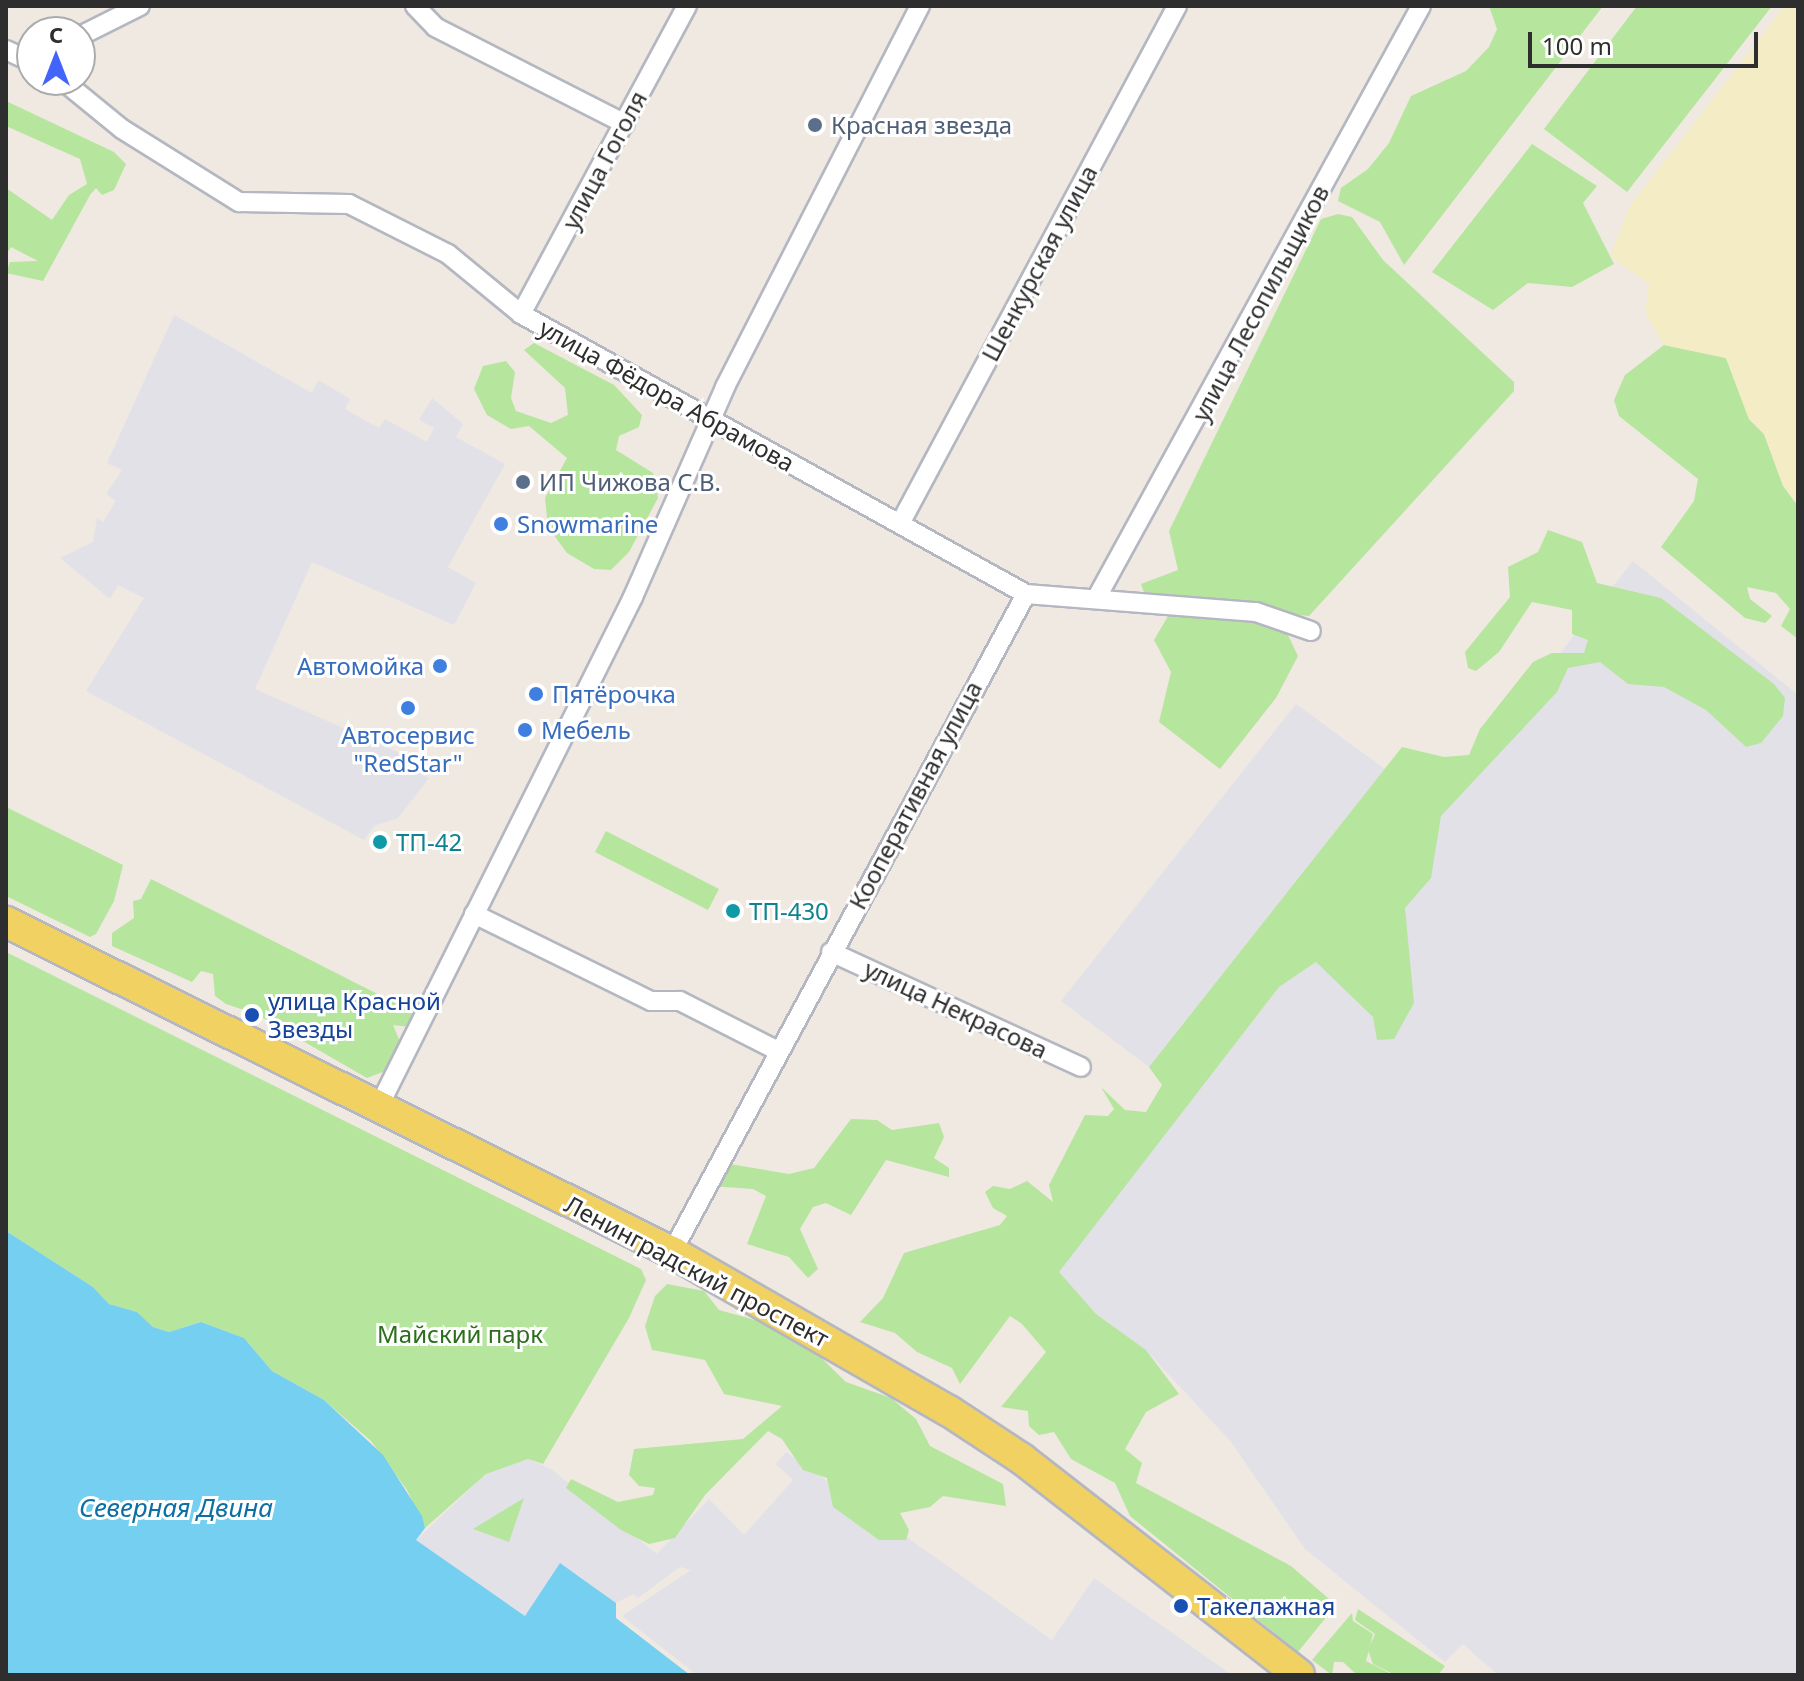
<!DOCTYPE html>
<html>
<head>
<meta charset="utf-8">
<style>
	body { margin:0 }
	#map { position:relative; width:1804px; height:1681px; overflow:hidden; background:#efe9e1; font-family:"Noto Sans",sans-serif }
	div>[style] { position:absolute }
	.industrial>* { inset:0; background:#e3e1e8 }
	.green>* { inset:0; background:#b6e59e }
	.sand>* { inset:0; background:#f3ecc5 }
	.water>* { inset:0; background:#75cff0 }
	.roads { filter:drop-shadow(2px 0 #b4b7c1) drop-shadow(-2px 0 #b4b7c1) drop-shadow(0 2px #b4b7c1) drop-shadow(0 -2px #b4b7c1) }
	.street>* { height:18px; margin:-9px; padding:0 9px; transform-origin:9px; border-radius:9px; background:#fff }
	.primary>* { height:30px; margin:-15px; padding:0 15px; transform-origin:15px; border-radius:15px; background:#f2d163 }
	.dots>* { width:22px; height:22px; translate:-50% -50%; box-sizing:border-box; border:4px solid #fff; border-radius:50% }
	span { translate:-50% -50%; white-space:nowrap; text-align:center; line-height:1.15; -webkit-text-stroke:6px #fff; paint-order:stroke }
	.service-label { font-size:24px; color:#4e5e75 }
	.left { translate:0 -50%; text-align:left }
	.street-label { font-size:24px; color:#2e2e2e }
	.shop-label { font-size:24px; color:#366cbe }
	.right { translate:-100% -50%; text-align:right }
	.culture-label { font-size:24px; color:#0d838f }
	.transit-label { font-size:24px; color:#164399 }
	.park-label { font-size:24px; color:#2c6e1b }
	.water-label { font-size:26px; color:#0d6fa3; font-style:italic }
	.frame { position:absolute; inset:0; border:8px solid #2e2e2e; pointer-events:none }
	.north { position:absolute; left:16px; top:16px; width:80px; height:80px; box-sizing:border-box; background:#fff; border:2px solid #ababab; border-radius:50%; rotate:0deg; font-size:22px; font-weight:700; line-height:32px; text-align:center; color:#2e2e2e }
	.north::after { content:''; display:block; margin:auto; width:28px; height:36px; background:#4264fb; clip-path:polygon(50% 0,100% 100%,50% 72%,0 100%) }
	.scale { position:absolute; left:1528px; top:32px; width:230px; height:36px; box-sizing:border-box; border:4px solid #2e2e2e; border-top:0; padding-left:10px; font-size:24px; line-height:28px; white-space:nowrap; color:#2e2e2e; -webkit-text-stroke:6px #fff; paint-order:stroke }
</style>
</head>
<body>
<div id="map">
	<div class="industrial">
		<i style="clip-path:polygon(174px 315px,312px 393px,318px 380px,350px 399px,345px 409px,379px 428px,385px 419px,427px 442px,434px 428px,419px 420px,432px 398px,463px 424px,456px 437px,505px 464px,448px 567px,476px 583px,454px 625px,312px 562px,255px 689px,402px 754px,403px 765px,429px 778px,398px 818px,374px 826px,364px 840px,86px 691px,144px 598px,118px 585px,110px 599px,60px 558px,93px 542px,97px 518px,103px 522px,116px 501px,106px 494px,122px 470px,107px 463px)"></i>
		<i style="clip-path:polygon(1633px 561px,1798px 695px,1798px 1675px,1498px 1675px,1463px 1644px,1445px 1662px,1305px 1549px,1231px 1442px,1146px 1350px,1096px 1314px,1058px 1272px,1279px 987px,1316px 962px)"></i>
		<i style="clip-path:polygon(1296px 704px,1385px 769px,1149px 1067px,1061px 1001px)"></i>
		<i style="clip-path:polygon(786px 1452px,1052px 1640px,1094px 1578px,1232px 1675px,697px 1675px,622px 1616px,691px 1570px,680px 1567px,638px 1598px,633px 1594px,616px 1603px,575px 1573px,526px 1616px,416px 1540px,486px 1474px,528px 1459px,551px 1469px,657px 1554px,709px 1499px,744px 1535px,793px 1480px,776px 1464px)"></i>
	</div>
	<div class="green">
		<i style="clip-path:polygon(1489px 6px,1603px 6px,1404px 265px,1380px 222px,1338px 201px,1341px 188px,1368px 169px,1389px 143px,1411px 96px,1466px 71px,1489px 47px,1497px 29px)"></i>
		<i style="clip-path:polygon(1637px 6px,1772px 6px,1627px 192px,1544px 129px)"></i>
		<i style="clip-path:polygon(6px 101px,114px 152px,126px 164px,114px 190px,102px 195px,96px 188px,90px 195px,43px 281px,6px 273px,10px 262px,38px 261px,11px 247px,6px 255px,6px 188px,52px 220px,69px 195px,87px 184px,80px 159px,6px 126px)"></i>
		<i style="clip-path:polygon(1532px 144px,1597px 186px,1583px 203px,1614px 264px,1572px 287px,1528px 283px,1493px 310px,1432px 272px)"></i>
		<i style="clip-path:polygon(1338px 214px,1352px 217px,1383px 260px,1514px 382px,1514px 391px,1309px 616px,1146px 598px,1141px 584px,1178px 570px,1169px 531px,1321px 219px)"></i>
		<i style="clip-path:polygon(534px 343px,614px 385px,642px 415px,639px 427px,619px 436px,616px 450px,653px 473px,658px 498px,629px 552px,611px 570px,594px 569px,567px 553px,548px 527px,545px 498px,567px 458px,529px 426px,511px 429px,487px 415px,474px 389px,483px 366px,506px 361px,515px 372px,511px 398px,516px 411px,551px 423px,568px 415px,565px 388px,524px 350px)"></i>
		<i style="clip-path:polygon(1664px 345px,1726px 358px,1749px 419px,1764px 434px,1783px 486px,1798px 506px,1798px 639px,1781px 626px,1790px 609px,1776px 593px,1747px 587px,1750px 599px,1772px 616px,1765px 623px,1745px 618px,1661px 547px,1694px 501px,1698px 479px,1619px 416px,1614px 400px,1625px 375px)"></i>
		<i style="clip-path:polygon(1548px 530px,1582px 542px,1597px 583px,1661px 598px,1774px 684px,1785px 698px,1783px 716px,1761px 743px,1746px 747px,1706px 710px,1664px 687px,1628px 684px,1600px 662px,1568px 668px,1557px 692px,1441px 816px,1431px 878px,1405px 908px,1414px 1003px,1394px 1039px,1377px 1040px,1373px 1017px,1316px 962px,1279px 987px,1059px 1272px,1096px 1314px,1146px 1350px,1179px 1394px,1146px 1412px,1125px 1449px,1142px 1463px,1136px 1483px,1291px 1566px,1336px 1605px,1298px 1652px,1130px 1516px,1115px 1483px,1071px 1459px,1054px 1432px,1039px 1435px,1029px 1426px,1028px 1411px,1001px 1407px,1046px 1352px,1022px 1324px,1010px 1316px,960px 1384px,952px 1368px,917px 1352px,895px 1333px,860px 1322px,883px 1298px,904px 1253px,1000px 1225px,1007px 1216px,993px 1208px,985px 1192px,993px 1186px,1010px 1189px,1027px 1181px,1053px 1202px,1049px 1185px,1085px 1115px,1108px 1116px,1114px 1109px,1101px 1087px,1125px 1110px,1146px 1112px,1162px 1085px,1149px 1067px,1402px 747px,1444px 757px,1469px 755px,1480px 729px,1533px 662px,1552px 653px,1584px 653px,1588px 640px,1572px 634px,1572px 610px,1532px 602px,1499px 652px,1476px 671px,1468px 668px,1465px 652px,1510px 597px,1508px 567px,1538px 552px)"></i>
		<i style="clip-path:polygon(1168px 616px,1263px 619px,1287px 633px,1298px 656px,1276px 698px,1220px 769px,1159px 722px,1171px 672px,1154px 640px)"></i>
		<i style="clip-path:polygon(6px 807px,123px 865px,114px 901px,96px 934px,90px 937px,6px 896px)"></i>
		<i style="clip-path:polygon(606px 831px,719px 889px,708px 910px,595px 852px)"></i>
		<i style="clip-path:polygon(151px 879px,405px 1008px,416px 1005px,410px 1027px,393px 1025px,401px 1044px,388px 1070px,367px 1078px,256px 1014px,226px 1004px,215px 996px,213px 974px,201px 971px,192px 982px,112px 946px,112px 933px,134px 918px,133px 901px,141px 899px)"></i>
		<i style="clip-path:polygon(6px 952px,641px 1269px,646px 1280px,629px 1318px,543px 1464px,528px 1459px,486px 1474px,425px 1528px,407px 1490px,371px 1441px,324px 1400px,272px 1371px,244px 1338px,201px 1322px,169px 1332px,153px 1327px,137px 1312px,109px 1304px,93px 1287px,6px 1231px)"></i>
		<i style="clip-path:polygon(851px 1119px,877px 1120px,892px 1130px,939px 1123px,944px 1137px,934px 1158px,949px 1168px,949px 1177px,886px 1160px,851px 1215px,826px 1203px,813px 1207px,800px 1229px,818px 1269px,808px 1278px,789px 1257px,747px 1244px,766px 1196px,753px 1189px,711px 1186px,730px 1164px,789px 1174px,814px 1168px)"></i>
		<i style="clip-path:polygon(667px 1284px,704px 1291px,719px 1310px,766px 1323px,811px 1348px,846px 1382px,891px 1398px,916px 1419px,930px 1446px,1003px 1484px,1006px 1506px,943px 1496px,930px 1507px,900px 1513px,909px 1530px,906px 1540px,879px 1540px,833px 1507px,827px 1478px,803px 1470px,782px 1439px,768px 1431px,705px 1495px,675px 1538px,649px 1544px,621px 1530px,566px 1488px,571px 1479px,618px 1502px,653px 1495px,655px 1488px,639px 1486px,629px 1475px,634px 1449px,743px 1439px,782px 1406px,724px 1394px,705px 1360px,652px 1350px,645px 1326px,655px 1296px)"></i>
		<i style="clip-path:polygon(524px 1498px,509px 1542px,473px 1529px)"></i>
		<i style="clip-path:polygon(1358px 1609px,1445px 1666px,1438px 1675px,1395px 1675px,1373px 1664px,1368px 1650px,1375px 1634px,1355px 1620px)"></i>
		<i style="clip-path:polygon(1352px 1613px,1353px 1621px,1373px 1634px,1366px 1661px,1393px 1675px,1357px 1675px,1343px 1662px,1334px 1662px,1332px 1675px,1312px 1660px)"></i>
	</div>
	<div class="sand">
		<i style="clip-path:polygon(1785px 6px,1798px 6px,1798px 506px,1783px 485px,1764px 434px,1749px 419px,1726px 358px,1664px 345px,1645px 312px,1649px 284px,1610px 256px,1630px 206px)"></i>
	</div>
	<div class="water">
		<i style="clip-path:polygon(6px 1231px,93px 1287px,109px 1304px,137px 1312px,153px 1327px,169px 1332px,201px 1322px,244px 1338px,272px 1371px,324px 1400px,383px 1455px,422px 1516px,425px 1528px,416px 1540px,525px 1616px,560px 1563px,616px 1603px,616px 1618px,690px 1675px,6px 1675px)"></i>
	</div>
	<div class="roads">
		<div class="street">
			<i style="left:415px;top:6px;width:29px;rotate:46deg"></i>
			<i style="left:435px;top:27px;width:213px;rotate:27deg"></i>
			<i style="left:80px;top:36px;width:67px;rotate:-26.6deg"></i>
			<i style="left:6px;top:50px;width:29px;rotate:25deg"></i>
			<i style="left:62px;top:80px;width:77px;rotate:39.2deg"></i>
			<i style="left:122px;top:129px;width:138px;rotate:32deg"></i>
			<i style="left:239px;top:202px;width:110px;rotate:1deg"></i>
			<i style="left:349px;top:204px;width:111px;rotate:26.8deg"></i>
			<i style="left:448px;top:254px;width:94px;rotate:39.4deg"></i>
			<i style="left:521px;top:314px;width:577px;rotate:29.01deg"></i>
			<i style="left:1026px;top:594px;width:231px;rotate:4.5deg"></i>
			<i style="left:1256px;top:612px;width:58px;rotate:19.1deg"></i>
			<i style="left:521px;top:314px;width:350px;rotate:-61.7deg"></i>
			<i style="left:902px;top:520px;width:583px;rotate:-61.85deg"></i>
			<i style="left:1096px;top:599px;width:676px;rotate:-61.27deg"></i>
			<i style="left:474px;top:914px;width:197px;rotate:26.2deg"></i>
			<i style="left:651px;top:1001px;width:29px"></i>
			<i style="left:680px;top:1001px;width:110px;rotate:27deg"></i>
			<i style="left:831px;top:952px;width:275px;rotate:24.7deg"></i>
			<i style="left:379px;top:1106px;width:569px;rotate:-63.48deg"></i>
			<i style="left:633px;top:597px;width:229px;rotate:-66.3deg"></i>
			<i style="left:725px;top:387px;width:428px;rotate:-62.9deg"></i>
			<i style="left:672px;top:1252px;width:747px;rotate:-61.72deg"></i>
		</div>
		<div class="primary">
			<i style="left:6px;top:922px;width:743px;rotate:26.36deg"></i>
			<i style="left:672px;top:1252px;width:319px;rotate:29.9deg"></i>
			<i style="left:949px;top:1411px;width:87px;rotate:33.3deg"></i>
			<i style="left:1022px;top:1459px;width:351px;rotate:37.9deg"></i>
		</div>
	</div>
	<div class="dots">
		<i style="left:815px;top:125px;background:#5c6f8a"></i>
		<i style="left:523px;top:482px;background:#5c6f8a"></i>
		<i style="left:501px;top:524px;background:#3f7fe0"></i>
		<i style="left:440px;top:666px;background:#3f7fe0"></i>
		<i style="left:536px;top:694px;background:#3f7fe0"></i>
		<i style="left:408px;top:708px;background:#3f7fe0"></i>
		<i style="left:525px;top:730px;background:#3f7fe0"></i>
		<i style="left:380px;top:842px;background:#0f9aa8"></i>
		<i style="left:733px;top:911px;background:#0f9aa8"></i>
		<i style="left:252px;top:1015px;background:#1a4fb4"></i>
		<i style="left:1181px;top:1606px;background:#1a4fb4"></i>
	</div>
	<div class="service-label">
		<span class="left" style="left:831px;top:125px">Красная звезда</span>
		<span class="left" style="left:539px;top:482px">ИП Чижова С.В.</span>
	</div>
	<div class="street-label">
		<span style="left:604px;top:160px;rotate:-62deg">улица Гоголя</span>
		<span style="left:1039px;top:263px;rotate:-62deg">Шенкурская улица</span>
		<span style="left:1260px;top:303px;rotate:-62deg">улица Лесопильщиков</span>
		<span style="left:667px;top:395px;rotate:29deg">улица Фёдора Абрамова</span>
		<span style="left:915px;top:795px;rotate:-62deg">Кооперативная улица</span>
		<span style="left:956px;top:1009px;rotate:25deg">улица Некрасова</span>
		<span style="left:697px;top:1271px;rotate:28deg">Ленинградский проспект</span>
	</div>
	<div class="shop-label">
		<span class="left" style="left:517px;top:524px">Snowmarine</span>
		<span class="right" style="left:424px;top:666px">Автомойка</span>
		<span class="left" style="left:552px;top:694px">Пятёрочка</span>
		<span class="left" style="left:541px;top:730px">Мебель</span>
		<span style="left:408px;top:749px">Автосервис<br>"RedStar"</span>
	</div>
	<div class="culture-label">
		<span class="left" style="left:396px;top:842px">ТП-42</span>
		<span class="left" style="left:749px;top:911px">ТП-430</span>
	</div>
	<div class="transit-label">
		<span class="left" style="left:268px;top:1015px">улица Красной<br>Звезды</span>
		<span class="left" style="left:1197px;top:1606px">Такелажная</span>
	</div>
	<div class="park-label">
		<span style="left:460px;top:1334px">Майский парк</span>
	</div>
	<div class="water-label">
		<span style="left:176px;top:1508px">Северная Двина</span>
	</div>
	<div class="frame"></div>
	<div class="north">С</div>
	<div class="scale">100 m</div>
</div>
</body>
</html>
